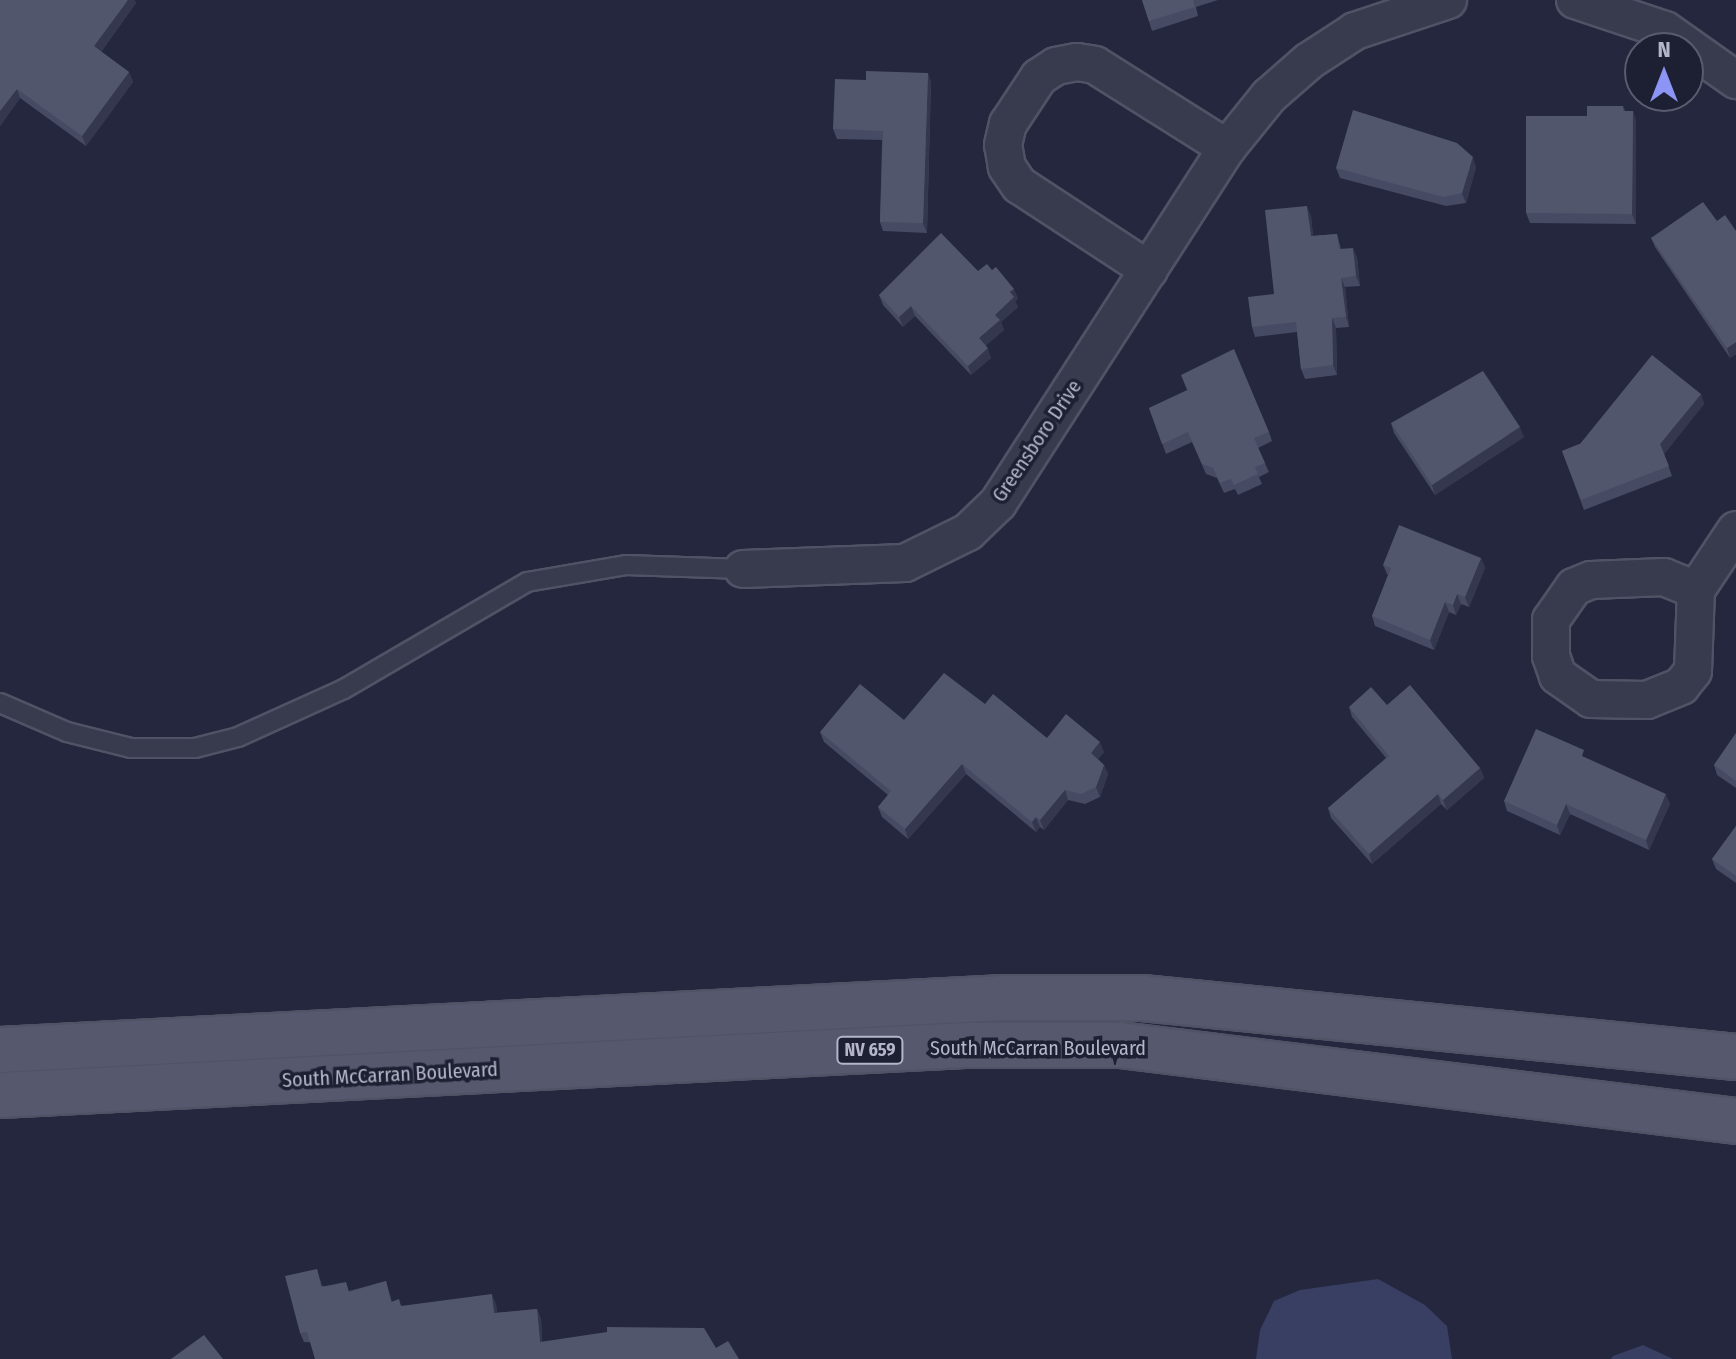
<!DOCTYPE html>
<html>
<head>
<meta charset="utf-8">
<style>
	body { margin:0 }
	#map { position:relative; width:1736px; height:1359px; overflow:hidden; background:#24273d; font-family:"Fira Sans Condensed",sans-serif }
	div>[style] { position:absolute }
	.water>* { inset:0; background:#393e63 }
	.roads { filter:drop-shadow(2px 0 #505365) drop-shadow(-2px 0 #505365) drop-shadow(0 2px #505365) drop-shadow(0 -2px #505365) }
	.service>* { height:18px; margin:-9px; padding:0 9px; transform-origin:9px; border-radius:9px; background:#383b4d }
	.minor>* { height:36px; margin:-18px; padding:0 18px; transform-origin:18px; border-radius:18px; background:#383b4d }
	.primary>* { height:44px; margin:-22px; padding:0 22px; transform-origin:22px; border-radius:22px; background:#56596d }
	.wall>* { inset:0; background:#464a62 }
	.shaded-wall>* { inset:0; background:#34374e }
	.building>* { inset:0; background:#52566d }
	span { translate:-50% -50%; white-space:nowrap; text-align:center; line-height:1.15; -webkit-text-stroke:7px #1d2032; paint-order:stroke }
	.shield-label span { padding:2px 6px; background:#1d2032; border:2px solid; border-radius:6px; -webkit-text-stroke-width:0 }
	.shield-label { font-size:18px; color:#b4b6c8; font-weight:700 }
	.street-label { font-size:20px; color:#b4b6c8 }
	.north { position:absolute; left:1624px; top:32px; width:80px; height:80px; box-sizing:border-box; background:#1d2032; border:2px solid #595c6e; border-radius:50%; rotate:0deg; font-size:22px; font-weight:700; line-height:32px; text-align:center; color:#b4b6c8 }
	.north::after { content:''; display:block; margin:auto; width:28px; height:36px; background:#8c95f5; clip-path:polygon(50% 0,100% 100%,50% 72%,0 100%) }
</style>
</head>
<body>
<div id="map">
	<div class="water">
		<i style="clip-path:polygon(1378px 1279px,1425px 1305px,1447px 1326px,1452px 1359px,1256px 1359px,1260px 1330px,1274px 1301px,1300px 1290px)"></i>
		<i style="clip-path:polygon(1643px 1345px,1673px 1359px,1611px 1359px,1613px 1356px)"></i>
	</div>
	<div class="roads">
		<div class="service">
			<i style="left:0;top:703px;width:73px;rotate:23.4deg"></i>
			<i style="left:67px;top:732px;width:66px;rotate:14deg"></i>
			<i style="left:131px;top:748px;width:64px"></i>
			<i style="left:195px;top:748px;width:44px;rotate:-14.3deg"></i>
			<i style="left:238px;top:737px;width:116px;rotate:-24.4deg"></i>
			<i style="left:344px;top:689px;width:212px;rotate:-30.3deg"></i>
			<i style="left:527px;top:582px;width:100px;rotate:-9.7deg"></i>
			<i style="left:626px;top:565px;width:117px;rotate:2deg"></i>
		</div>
		<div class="minor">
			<i style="left:1575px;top:0;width:95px;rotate:18.4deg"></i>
			<i style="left:1665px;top:30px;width:87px;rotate:35.2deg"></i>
			<i style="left:1149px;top:270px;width:155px;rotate:-146.8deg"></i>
			<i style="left:1019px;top:185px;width:22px;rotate:-124deg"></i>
			<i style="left:1007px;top:167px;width:22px;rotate:-100deg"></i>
			<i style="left:1003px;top:145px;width:22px;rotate:-77deg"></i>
			<i style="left:1008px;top:124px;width:56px;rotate:-56.6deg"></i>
			<i style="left:1039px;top:77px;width:20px;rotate:-33deg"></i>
			<i style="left:1056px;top:66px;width:21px;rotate:-11deg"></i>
			<i style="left:1077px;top:62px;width:18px;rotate:9deg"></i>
			<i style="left:1095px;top:65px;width:156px;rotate:32.2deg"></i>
			<i style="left:743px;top:569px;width:162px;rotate:-2.1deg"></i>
			<i style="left:905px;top:563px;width:70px;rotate:-26.2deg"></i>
			<i style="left:968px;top:532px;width:42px;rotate:-44deg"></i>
			<i style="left:998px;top:503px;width:422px;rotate:-57.2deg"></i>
			<i style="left:1227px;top:148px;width:67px;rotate:-51.1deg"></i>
			<i style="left:1269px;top:96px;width:53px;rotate:-41.2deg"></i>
			<i style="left:1309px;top:61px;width:55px;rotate:-33.1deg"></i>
			<i style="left:1355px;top:31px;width:98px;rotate:-18.4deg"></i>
			<i style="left:1696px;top:590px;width:35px;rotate:-158deg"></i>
			<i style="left:1664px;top:577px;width:73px;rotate:177.6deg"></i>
			<i style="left:1591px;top:580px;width:18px;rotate:158deg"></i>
			<i style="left:1574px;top:587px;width:40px;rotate:124.9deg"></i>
			<i style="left:1551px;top:620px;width:36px;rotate:90deg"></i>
			<i style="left:1551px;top:656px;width:21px;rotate:71deg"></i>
			<i style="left:1558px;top:676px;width:40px;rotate:34.9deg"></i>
			<i style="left:1591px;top:699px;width:56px;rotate:1deg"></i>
			<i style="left:1647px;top:700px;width:37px;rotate:-22deg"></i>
			<i style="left:1681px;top:686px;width:19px;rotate:-51deg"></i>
			<i style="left:1693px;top:671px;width:81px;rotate:-87.9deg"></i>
			<i style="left:1696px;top:590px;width:72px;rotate:-56.3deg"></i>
		</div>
		<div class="primary">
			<i style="left:0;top:1050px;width:1003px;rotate:-2.97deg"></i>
			<i style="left:1002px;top:998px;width:140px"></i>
			<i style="left:1142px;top:998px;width:597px;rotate:5.67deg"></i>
			<i style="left:0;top:1095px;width:966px;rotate:-2.97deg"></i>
			<i style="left:965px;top:1045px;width:155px"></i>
			<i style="left:1120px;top:1045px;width:621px;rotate:7.03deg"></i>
		</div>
	</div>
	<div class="wall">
		<i style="clip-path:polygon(0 0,136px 3px,101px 52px,129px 72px,133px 82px,86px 146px,20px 98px,0 126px)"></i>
		<i style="clip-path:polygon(1142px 0,1218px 0,1196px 7px,1198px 16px,1152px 31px)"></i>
		<i style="clip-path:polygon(928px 73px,931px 83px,927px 233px,883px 231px,880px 222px,882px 140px,837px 139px,833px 129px,866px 80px)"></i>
		<i style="clip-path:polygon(1623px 106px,1625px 111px,1633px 111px,1636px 121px,1636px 224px,1530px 223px,1526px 213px,1587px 116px)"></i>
		<i style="clip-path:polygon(1476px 167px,1466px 203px,1446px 206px,1340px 178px,1336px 168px)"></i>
		<i style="clip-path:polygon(1311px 216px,1313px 236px,1337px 234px,1341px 249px,1357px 257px,1360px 286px,1345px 287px,1349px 327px,1336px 328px,1337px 375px,1305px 379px,1301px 369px,1297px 332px,1255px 337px,1252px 327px,1274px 294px)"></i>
		<i style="clip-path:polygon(1717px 221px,1736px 231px,1736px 354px,1730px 358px,1655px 247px,1651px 238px)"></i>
		<i style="clip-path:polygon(978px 271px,1018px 298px,1015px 301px,1018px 307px,1001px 322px,1004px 330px,985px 346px,991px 358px,971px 375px,915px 316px,903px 327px,883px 305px,879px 295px)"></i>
		<i style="clip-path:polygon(1181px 375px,1269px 432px,1272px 441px,1258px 448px,1269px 472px,1259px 477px,1262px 484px,1238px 495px,1235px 489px,1224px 493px,1217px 478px,1206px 474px,1192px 442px,1166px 454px,1149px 408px,1187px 390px)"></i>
		<i style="clip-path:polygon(1701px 394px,1704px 404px,1664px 454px,1672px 476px,1584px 510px,1562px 451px)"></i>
		<i style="clip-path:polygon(1391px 423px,1524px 437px,1435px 495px,1394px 433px)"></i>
		<i style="clip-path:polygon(1481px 558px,1485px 568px,1469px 607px,1461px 604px,1456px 615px,1449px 612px,1434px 650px,1375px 626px,1372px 616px,1388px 575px,1387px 574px,1383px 565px)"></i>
		<i style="clip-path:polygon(985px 704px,1047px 738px,1104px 752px,1098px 759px,1104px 765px,1108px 774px,1100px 797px,1085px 804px,1068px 800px,1044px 830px,1040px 827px,1036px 832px,966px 774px,908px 839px,882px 817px,878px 807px,888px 795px,824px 742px,820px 732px,904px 720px)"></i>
		<i style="clip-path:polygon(1387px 705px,1480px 768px,1484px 778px,1447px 810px,1441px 804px,1372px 864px,1331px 818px,1328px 808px,1386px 758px,1352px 717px,1349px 707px)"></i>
		<i style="clip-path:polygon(1736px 733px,1736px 788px,1717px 775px,1714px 765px)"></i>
		<i style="clip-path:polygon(1588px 759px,1670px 804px,1649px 850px,1570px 814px,1560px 835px,1507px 811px,1504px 801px)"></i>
		<i style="clip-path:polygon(1736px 826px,1736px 883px,1716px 869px,1712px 859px)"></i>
		<i style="clip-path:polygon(317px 1269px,322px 1286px,349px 1291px,386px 1281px,392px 1302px,402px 1306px,496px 1304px,497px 1313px,537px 1309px,541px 1319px,542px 1342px,716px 1348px,739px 1359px,304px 1342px,300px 1333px)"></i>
	</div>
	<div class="shaded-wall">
		<i style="clip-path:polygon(128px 0,135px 0,136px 3px,98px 56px,94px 46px)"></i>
		<i style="clip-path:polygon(129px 72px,133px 82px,86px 146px,82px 136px)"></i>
		<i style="clip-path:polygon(928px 73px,931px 83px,927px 233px,923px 223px)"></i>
		<i style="clip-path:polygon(17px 89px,20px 98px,0 126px,0 111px)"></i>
		<i style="clip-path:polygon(1633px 111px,1636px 121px,1636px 224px,1632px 214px)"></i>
		<i style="clip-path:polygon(1473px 157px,1476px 167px,1466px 203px,1462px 193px)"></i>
		<i style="clip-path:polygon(1307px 206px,1311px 216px,1314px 246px,1311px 236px)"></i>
		<i style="clip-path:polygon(1353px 248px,1357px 257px,1360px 286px,1356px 276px)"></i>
		<i style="clip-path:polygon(1341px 278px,1345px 287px,1349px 327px,1346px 317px)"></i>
		<i style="clip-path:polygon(1014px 289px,1018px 298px,1015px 301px,1018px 307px,1001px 322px,1004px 330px,983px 348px,979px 338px,1010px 292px)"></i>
		<i style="clip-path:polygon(911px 306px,915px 316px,903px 327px,899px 317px)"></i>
		<i style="clip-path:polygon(1332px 318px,1336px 328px,1337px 375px,1333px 365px)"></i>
		<i style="clip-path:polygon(1736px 342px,1736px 354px,1730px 358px,1727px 348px)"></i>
		<i style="clip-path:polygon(988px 348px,991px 358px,971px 375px,968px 366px)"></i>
		<i style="clip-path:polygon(1701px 394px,1704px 404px,1664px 454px,1660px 444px)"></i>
		<i style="clip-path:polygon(1520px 427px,1524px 437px,1435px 495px,1432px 485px)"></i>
		<i style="clip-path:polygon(1481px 558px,1485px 568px,1469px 607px,1465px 597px)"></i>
		<i style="clip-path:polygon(1457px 594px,1461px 604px,1456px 615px,1453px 605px)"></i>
		<i style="clip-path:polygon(1445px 602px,1449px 612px,1434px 650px,1430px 640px)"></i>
		<i style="clip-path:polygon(1100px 742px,1104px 752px,1094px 763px,1091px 753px)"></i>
		<i style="clip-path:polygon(962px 764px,966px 774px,908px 839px,905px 829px)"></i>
		<i style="clip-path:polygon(1104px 765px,1108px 774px,1100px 797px,1096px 787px)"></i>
		<i style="clip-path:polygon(1480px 768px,1484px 778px,1447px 810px,1443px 800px)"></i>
		<i style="clip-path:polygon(1065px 790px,1068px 800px,1044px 830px,1040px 820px)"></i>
		<i style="clip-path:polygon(1438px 794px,1441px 804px,1372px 864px,1369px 854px)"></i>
		<i style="clip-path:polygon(1666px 794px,1670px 804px,1649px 850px,1646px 840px)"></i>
		<i style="clip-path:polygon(1566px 804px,1570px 814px,1560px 835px,1557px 825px)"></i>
		<i style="clip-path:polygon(1036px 817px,1040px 827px,1036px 832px,1032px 822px)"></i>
		<i style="clip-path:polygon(492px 1294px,496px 1304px,498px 1323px,494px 1313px)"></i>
		<i style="clip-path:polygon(537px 1309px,541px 1319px,543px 1352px,540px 1342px)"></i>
	</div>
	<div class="building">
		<i style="clip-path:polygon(0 0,128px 0,94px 46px,129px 72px,82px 136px,17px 89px,0 111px)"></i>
		<i style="clip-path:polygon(1142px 0,1193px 0,1195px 7px,1149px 21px)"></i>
		<i style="clip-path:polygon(866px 71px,928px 73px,923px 223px,880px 222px,883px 131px,833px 129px,835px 79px,866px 80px)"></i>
		<i style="clip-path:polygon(1587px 106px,1623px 106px,1623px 111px,1633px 111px,1632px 214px,1526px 213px,1526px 116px,1587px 116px)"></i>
		<i style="clip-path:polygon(1353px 110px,1457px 143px,1473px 157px,1462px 193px,1443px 197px,1336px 168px)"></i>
		<i style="clip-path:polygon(1703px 202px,1717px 221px,1725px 215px,1736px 231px,1736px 342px,1727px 348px,1651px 238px)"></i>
		<i style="clip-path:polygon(1307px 206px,1311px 236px,1337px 234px,1339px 249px,1353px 248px,1356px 276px,1341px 278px,1346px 317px,1332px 318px,1333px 365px,1301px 369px,1296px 322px,1252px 327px,1248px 297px,1274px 294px,1265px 210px)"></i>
		<i style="clip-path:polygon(941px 233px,978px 271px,987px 264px,992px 270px,996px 267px,1014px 289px,1010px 292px,1014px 297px,995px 315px,1000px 320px,979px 338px,988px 348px,968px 366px,911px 306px,899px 317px,879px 295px)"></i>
		<i style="clip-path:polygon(1234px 349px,1269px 432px,1254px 438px,1265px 463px,1255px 467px,1258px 474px,1234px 485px,1231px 479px,1220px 483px,1213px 468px,1202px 464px,1188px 432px,1162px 444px,1149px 408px,1188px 390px,1181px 375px)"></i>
		<i style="clip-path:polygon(1652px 355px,1701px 394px,1660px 444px,1669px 466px,1581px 500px,1562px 451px,1580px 444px)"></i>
		<i style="clip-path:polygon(1483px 371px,1520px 427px,1432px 485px,1391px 423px)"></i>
		<i style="clip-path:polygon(1399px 525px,1481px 558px,1465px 597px,1457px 594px,1453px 605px,1445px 602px,1430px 640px,1372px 616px,1391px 568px,1383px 565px)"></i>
		<i style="clip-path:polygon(944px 673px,985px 704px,993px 694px,1047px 738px,1066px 714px,1100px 742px,1091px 753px,1104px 765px,1096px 787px,1081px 794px,1065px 790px,1040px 820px,1036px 817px,1032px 822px,962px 764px,905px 829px,878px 807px,891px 791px,820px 732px,860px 684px,904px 720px)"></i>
		<i style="clip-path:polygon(1410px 685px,1480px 768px,1443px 800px,1438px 794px,1369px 854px,1328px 808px,1389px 756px,1349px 707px,1371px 687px,1387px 705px)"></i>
		<i style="clip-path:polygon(1536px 729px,1584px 750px,1582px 756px,1666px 794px,1646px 840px,1566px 804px,1557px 825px,1504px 801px)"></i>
		<i style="clip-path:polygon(1736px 733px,1736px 781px,1714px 765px)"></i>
		<i style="clip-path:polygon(1736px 826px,1736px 876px,1712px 859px)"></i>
		<i style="clip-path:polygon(317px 1269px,321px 1287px,346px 1282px,349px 1292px,386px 1281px,391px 1302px,399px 1299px,401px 1306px,492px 1294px,494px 1313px,537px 1309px,540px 1342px,607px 1332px,607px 1327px,704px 1328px,716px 1348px,728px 1341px,739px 1359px,315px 1359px,307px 1332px,300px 1333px,285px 1276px)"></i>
		<i style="clip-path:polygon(204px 1335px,223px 1359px,171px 1359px)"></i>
	</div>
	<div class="shield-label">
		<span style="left:870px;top:1050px">NV 659</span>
	</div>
	<div class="street-label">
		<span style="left:1037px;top:441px;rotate:-56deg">Greensboro Drive</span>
		<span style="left:1038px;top:1048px">South McCarran Boulevard</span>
		<span style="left:390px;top:1075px;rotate:-3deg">South McCarran Boulevard</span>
	</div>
	<div class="north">N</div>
</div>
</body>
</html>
